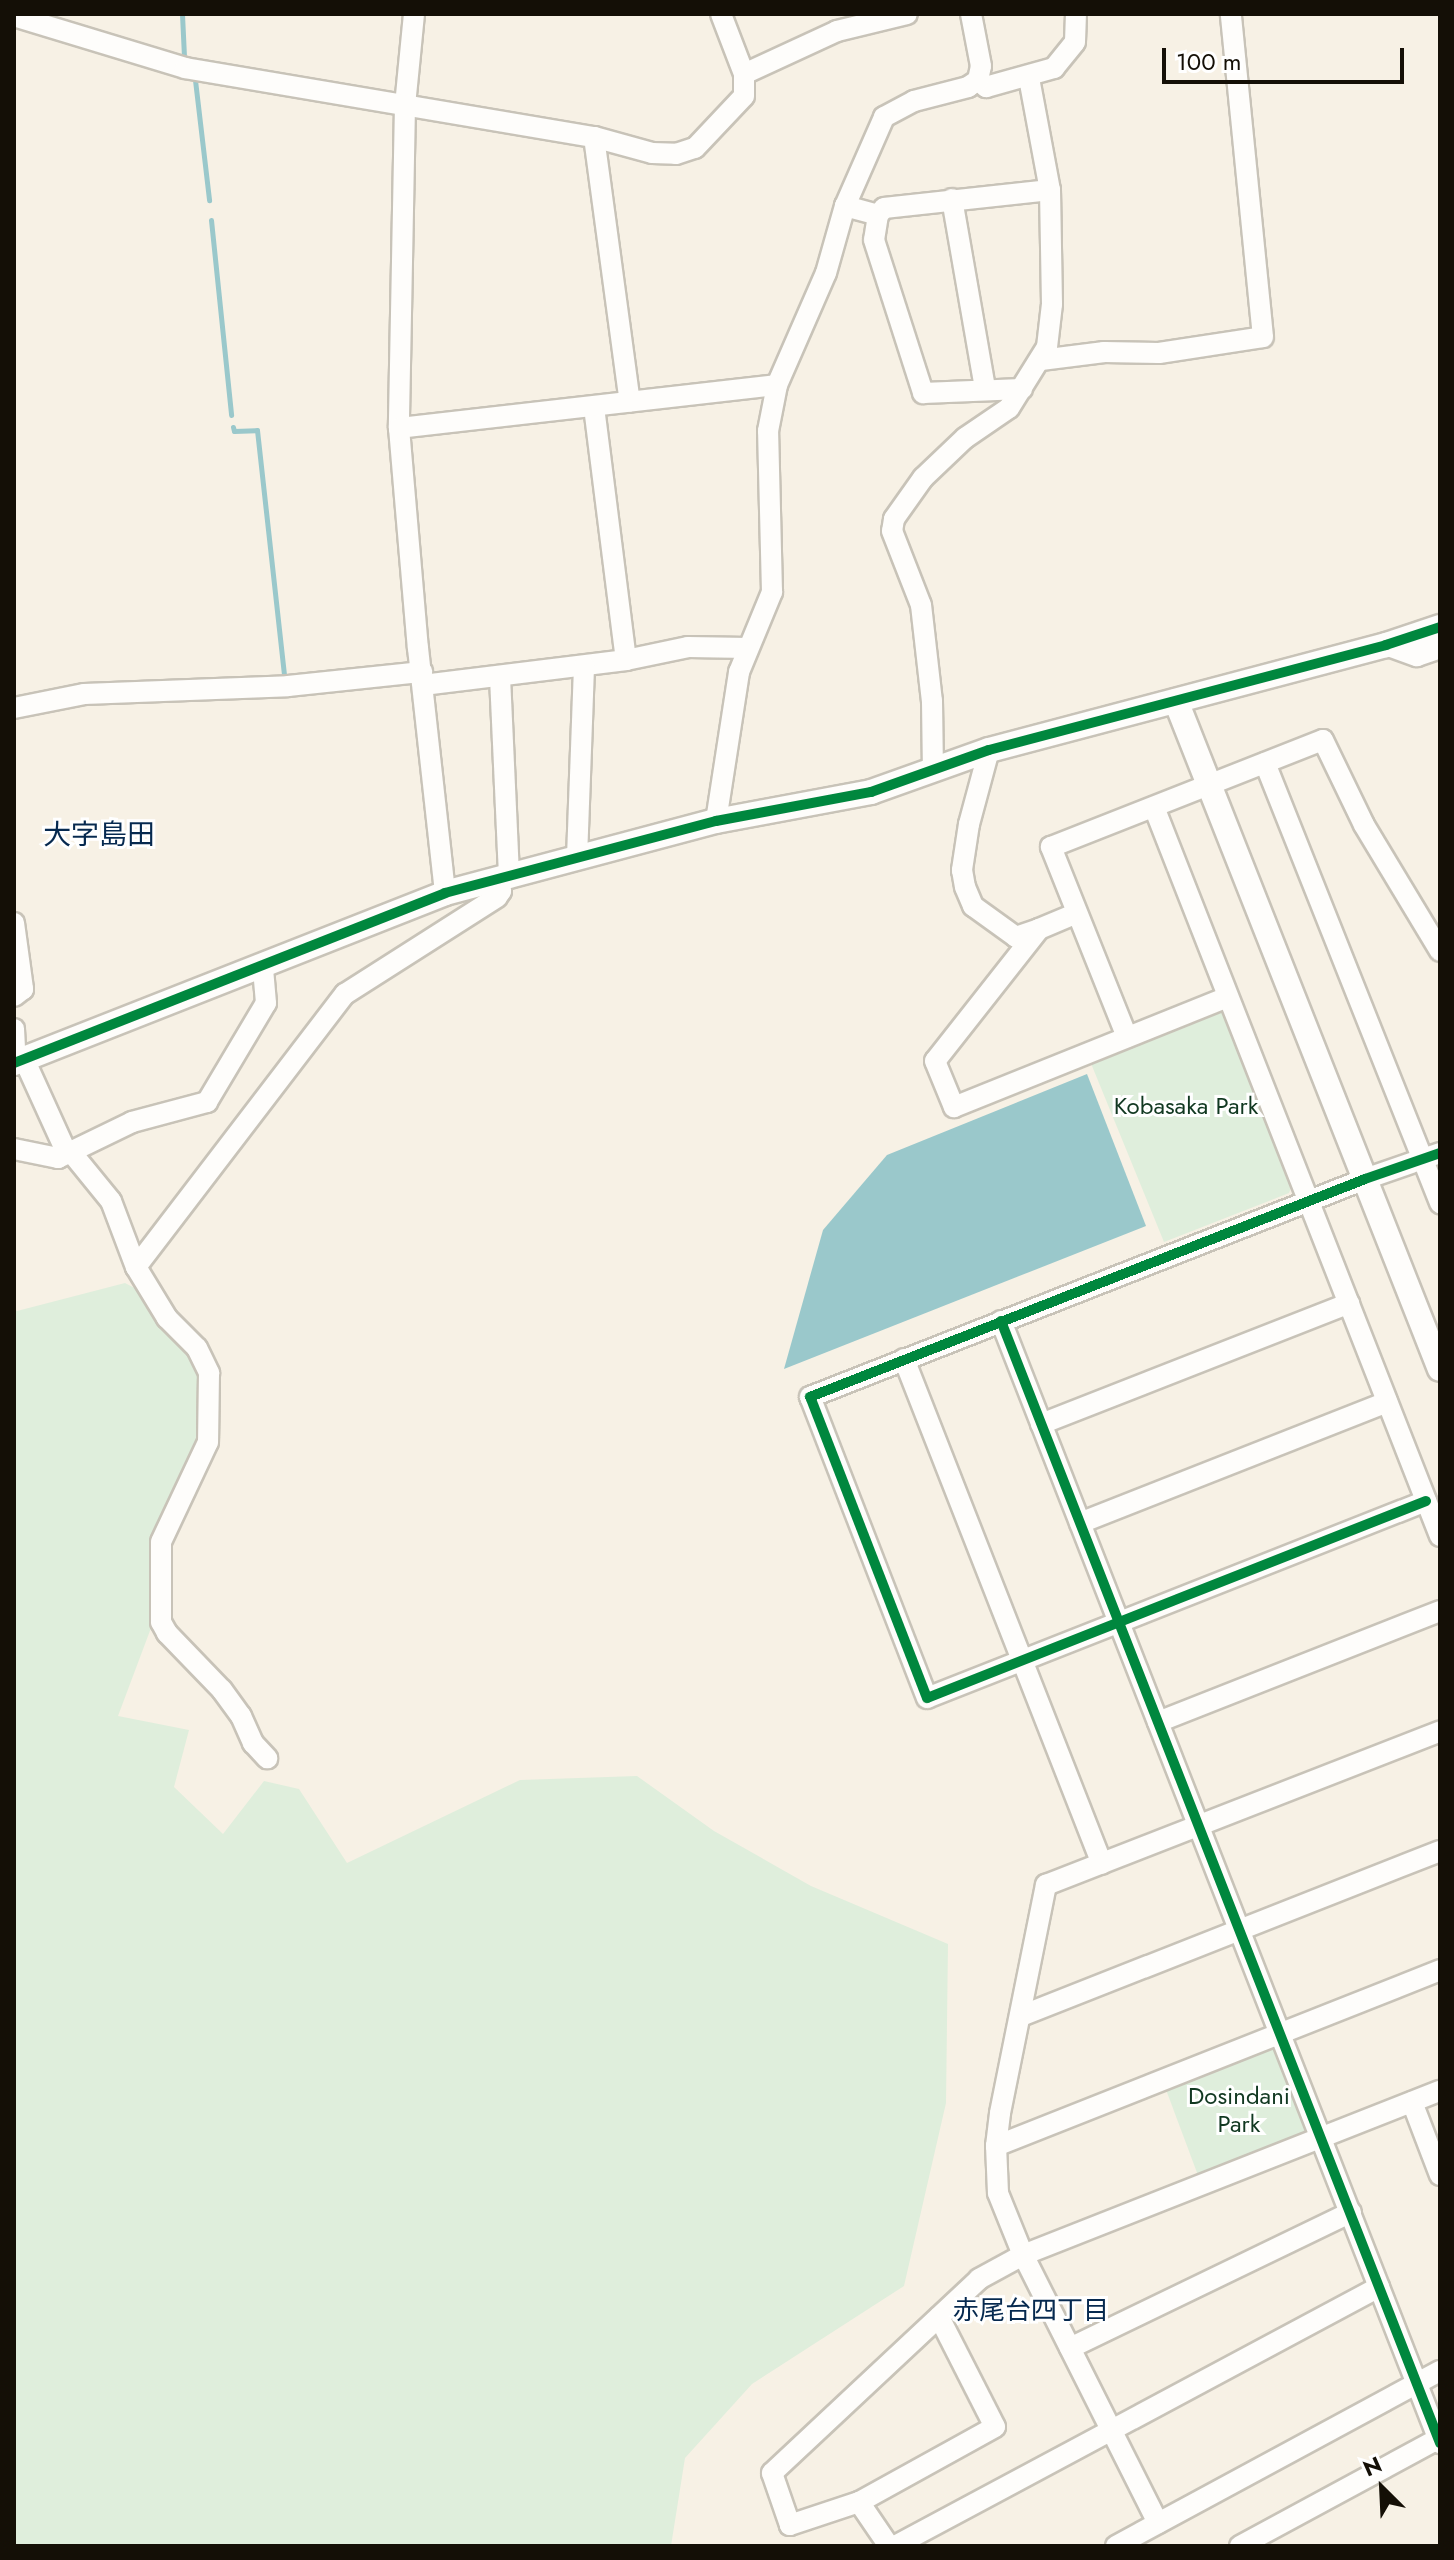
<!DOCTYPE html>
<html>
<head>
<meta charset="utf-8">
<style>
	body { margin:0 }
	#map { position:relative; width:1454px; height:2560px; overflow:hidden; background:#f7f1e5; font-family:Jost,"Noto Sans JP",sans-serif }
	div>[style] { position:absolute }
	.green>* { inset:0; background:#dfeedc }
	.water>* { inset:0; background:#9ac8cb }
	.stream>* { height:5px; margin:-2.5px; padding:0 2.5px; transform-origin:2.5px; border-radius:2.5px; background:#9ac8cb }
	.roads { filter:drop-shadow(2px 0 #c8c3b8) drop-shadow(-2px 0 #c8c3b8) drop-shadow(0 2px #c8c3b8) drop-shadow(0 -2px #c8c3b8) }
	.minor>* { height:20px; margin:-10px; padding:0 10px; transform-origin:10px; border-radius:10px; background:#fefdfb }
	.tertiary>* { height:24px; margin:-12px; padding:0 12px; transform-origin:12px; border-radius:12px; background:#fefdfb }
	.cycleway>* { height:10px; margin:-5px; padding:0 5px; transform-origin:5px; border-radius:5px; background:#00873e }
	span { translate:-50% -50%; white-space:nowrap; text-align:center; line-height:1.15; -webkit-text-stroke:6px #fff; paint-order:stroke }
	.park-label { font-size:24px; color:#113821 }
	.neighbourhood-label { font-size:26px; color:#06294f }
	.quarter-label { font-size:28px; color:#06294f }
	.frame { position:absolute; inset:0; border:16px solid #140f06; pointer-events:none }
	.north { position:absolute; left:1342px; top:2448px; width:80px; height:80px; -webkit-text-stroke:6px #fff; paint-order:stroke; rotate:336deg; font-size:22px; font-weight:700; line-height:32px; text-align:center; color:#140f06 }
	.north::after { content:''; display:block; margin:auto; width:28px; height:36px; background:#140f06; clip-path:polygon(50% 0,100% 100%,50% 72%,0 100%) }
	.scale { position:absolute; left:1162px; top:48px; width:242px; height:36px; box-sizing:border-box; border:4px solid #140f06; border-top:0; padding-left:10px; font-size:24px; line-height:28px; white-space:nowrap; color:#140f06; -webkit-text-stroke:6px #fff; paint-order:stroke }
</style>
</head>
<body>
<div id="map">
	<div class="green">
		<i style="clip-path:polygon(1218px 1010px,1226px 1012px,1293px 1182px,1289px 1193px,1164px 1242px,1090px 1061px)"></i>
		<i style="clip-path:polygon(125px 1283px,150px 1296px,189px 1344px,203px 1377px,204px 1438px,180px 1482px,154px 1620px,118px 1716px,189px 1730px,174px 1787px,223px 1834px,264px 1781px,299px 1789px,347px 1863px,520px 1780px,637px 1776px,714px 1831px,811px 1886px,948px 1944px,946px 2103px,904px 2286px,752px 2384px,685px 2458px,671px 2546px,14px 2546px,14px 1309px,17px 1311px)"></i>
		<i style="clip-path:polygon(1271px 2045px,1277px 2048px,1310px 2130px,1306px 2136px,1199px 2178px,1165px 2087px)"></i>
	</div>
	<div class="water">
		<i style="clip-path:polygon(1087px 1074px,1146px 1226px,784px 1369px,823px 1230px,887px 1155px)"></i>
	</div>
	<div class="stream">
		<i style="left:182px;top:14px;width:43px;rotate:87.3deg"></i>
		<i style="left:195px;top:80px;width:121px;rotate:83.3deg"></i>
		<i style="left:211px;top:220px;width:196px;rotate:84.1deg"></i>
		<i style="left:233px;top:427px;width:4px;rotate:76deg"></i>
		<i style="left:234px;top:431px;width:23px;rotate:-2deg"></i>
		<i style="left:257px;top:430px;width:245px;rotate:83.7deg"></i>
	</div>
	<div class="roads">
		<div class="minor">
			<i style="left:414px;top:14px;width:91px;rotate:95.6deg"></i>
			<i style="left:405px;top:105px;width:323px;rotate:91.1deg"></i>
			<i style="left:399px;top:428px;width:221px;rotate:85.1deg"></i>
			<i style="left:418px;top:648px;width:246px;rotate:83.7deg"></i>
			<i style="left:14px;top:16px;width:179px;rotate:16.9deg"></i>
			<i style="left:185px;top:68px;width:415px;rotate:9.6deg"></i>
			<i style="left:594px;top:137px;width:60px;rotate:15.4deg"></i>
			<i style="left:652px;top:153px;width:24px;rotate:2deg"></i>
			<i style="left:676px;top:154px;width:20px;rotate:-18deg"></i>
			<i style="left:695px;top:148px;width:71px;rotate:-46.7deg"></i>
			<i style="left:744px;top:96px;width:22px;rotate:-90deg"></i>
			<i style="left:744px;top:74px;width:64px;rotate:-111deg"></i>
			<i style="left:744px;top:74px;width:102px;rotate:-24.8deg"></i>
			<i style="left:837px;top:31px;width:72px;rotate:-13.7deg"></i>
			<i style="left:1029px;top:78px;width:114px;rotate:79.4deg"></i>
			<i style="left:978px;top:80px;width:11px;rotate:41deg"></i>
			<i style="left:986px;top:87px;width:71px;rotate:-15.6deg"></i>
			<i style="left:1054px;top:68px;width:33px;rotate:-51deg"></i>
			<i style="left:1075px;top:42px;width:28px;rotate:-88deg"></i>
			<i style="left:594px;top:137px;width:267px;rotate:82.3deg"></i>
			<i style="left:952px;top:199px;width:192px;rotate:80.1deg"></i>
			<i style="left:845px;top:206px;width:34px;rotate:15deg"></i>
			<i style="left:878px;top:215px;width:9px;rotate:-49deg"></i>
			<i style="left:884px;top:208px;width:167px;rotate:-6.2deg"></i>
			<i style="left:1050px;top:190px;width:114px;rotate:89deg"></i>
			<i style="left:1052px;top:304px;width:43px;rotate:96.6deg"></i>
			<i style="left:1047px;top:347px;width:72px;rotate:121.9deg"></i>
			<i style="left:1009px;top:408px;width:53px;rotate:145.7deg"></i>
			<i style="left:965px;top:438px;width:58px;rotate:136.4deg"></i>
			<i style="left:923px;top:478px;width:50px;rotate:125.3deg"></i>
			<i style="left:894px;top:519px;width:12px;rotate:99deg"></i>
			<i style="left:892px;top:531px;width:79px;rotate:68.6deg"></i>
			<i style="left:921px;top:605px;width:97px;rotate:83.5deg"></i>
			<i style="left:932px;top:701px;width:68px;rotate:89.2deg"></i>
			<i style="left:878px;top:215px;width:25px;rotate:99deg"></i>
			<i style="left:874px;top:240px;width:161px;rotate:72.2deg"></i>
			<i style="left:923px;top:393px;width:99px;rotate:-2.3deg"></i>
			<i style="left:1041px;top:360px;width:64px;rotate:-7.2deg"></i>
			<i style="left:1104px;top:352px;width:55px;rotate:1deg"></i>
			<i style="left:1159px;top:353px;width:105px;rotate:-8.7deg"></i>
			<i style="left:1263px;top:337px;width:325px;rotate:-95.7deg"></i>
			<i style="left:594px;top:407px;width:255px;rotate:82.8deg"></i>
			<i style="left:399px;top:428px;width:380px;rotate:-6.5deg"></i>
			<i style="left:1386px;top:645px;width:33px;rotate:20deg"></i>
			<i style="left:1417px;top:656px;width:24px;rotate:-19deg"></i>
			<i style="left:500px;top:677px;width:201px;rotate:87.4deg"></i>
			<i style="left:423px;top:685px;width:205px;rotate:-7deg"></i>
			<i style="left:626px;top:660px;width:63px;rotate:-11.8deg"></i>
			<i style="left:688px;top:647px;width:60px;rotate:1deg"></i>
			<i style="left:14px;top:708px;width:71px;rotate:-11.3deg"></i>
			<i style="left:84px;top:694px;width:204px;rotate:-2.2deg"></i>
			<i style="left:288px;top:686px;width:135px;rotate:-6deg"></i>
			<i style="left:989px;top:750px;width:77px;rotate:105.1deg"></i>
			<i style="left:969px;top:824px;width:47px;rotate:98.7deg"></i>
			<i style="left:962px;top:870px;width:17px;rotate:80deg"></i>
			<i style="left:965px;top:887px;width:21px;rotate:67deg"></i>
			<i style="left:973px;top:906px;width:53px;rotate:35.8deg"></i>
			<i style="left:1016px;top:937px;width:24px;rotate:-19deg"></i>
			<i style="left:1039px;top:929px;width:168px;rotate:128.2deg"></i>
			<i style="left:935px;top:1061px;width:50px;rotate:67.6deg"></i>
			<i style="left:954px;top:1107px;width:295px;rotate:-21.9deg"></i>
			<i style="left:1265px;top:763px;width:474px;rotate:68.3deg"></i>
			<i style="left:1154px;top:807px;width:783px;rotate:68.58deg"></i>
			<i style="left:716px;top:821px;width:151px;rotate:-81.2deg"></i>
			<i style="left:739px;top:672px;width:87px;rotate:-67.6deg"></i>
			<i style="left:772px;top:592px;width:161px;rotate:-91.4deg"></i>
			<i style="left:768px;top:431px;width:47px;rotate:-78.9deg"></i>
			<i style="left:777px;top:385px;width:122px;rotate:-66.4deg"></i>
			<i style="left:826px;top:273px;width:70px;rotate:-74.2deg"></i>
			<i style="left:845px;top:206px;width:97px;rotate:-66.3deg"></i>
			<i style="left:884px;top:117px;width:34px;rotate:-28deg"></i>
			<i style="left:914px;top:101px;width:56px;rotate:-14.5deg"></i>
			<i style="left:968px;top:87px;width:12px;rotate:-35deg"></i>
			<i style="left:978px;top:80px;width:14px;rotate:-78deg"></i>
			<i style="left:981px;top:66px;width:53px;rotate:-100.9deg"></i>
			<i style="left:577px;top:858px;width:192px;rotate:-87.9deg"></i>
			<i style="left:14px;top:923px;width:67px;rotate:82.2deg"></i>
			<i style="left:23px;top:989px;width:11px;rotate:142deg"></i>
			<i style="left:1039px;top:929px;width:41px;rotate:-22.8deg"></i>
			<i style="left:14px;top:1029px;width:33px;rotate:87deg"></i>
			<i style="left:1127px;top:1037px;width:205px;rotate:-111.8deg"></i>
			<i style="left:1051px;top:847px;width:292px;rotate:-21.5deg"></i>
			<i style="left:1323px;top:740px;width:94px;rotate:64.2deg"></i>
			<i style="left:1364px;top:825px;width:147px;rotate:58.9deg"></i>
			<i style="left:24px;top:1059px;width:104px;rotate:65.6deg"></i>
			<i style="left:14px;top:1149px;width:45px;rotate:11.6deg"></i>
			<i style="left:58px;top:1158px;width:82px;rotate:-25.9deg"></i>
			<i style="left:132px;top:1122px;width:78px;rotate:-14.9deg"></i>
			<i style="left:207px;top:1102px;width:115px;rotate:-59.2deg"></i>
			<i style="left:266px;top:1003px;width:38px;rotate:-95deg"></i>
			<i style="left:71px;top:1152px;width:63px;rotate:50.8deg"></i>
			<i style="left:111px;top:1201px;width:71px;rotate:69.3deg"></i>
			<i style="left:136px;top:1267px;width:60px;rotate:58.7deg"></i>
			<i style="left:167px;top:1318px;width:42px;rotate:45deg"></i>
			<i style="left:197px;top:1348px;width:28px;rotate:64deg"></i>
			<i style="left:209px;top:1373px;width:69px;rotate:90.8deg"></i>
			<i style="left:208px;top:1442px;width:110px;rotate:115.2deg"></i>
			<i style="left:161px;top:1542px;width:80px;rotate:90deg"></i>
			<i style="left:161px;top:1622px;width:13px;rotate:61deg"></i>
			<i style="left:167px;top:1633px;width:79px;rotate:46deg"></i>
			<i style="left:222px;top:1690px;width:32px;rotate:54deg"></i>
			<i style="left:241px;top:1716px;width:30px;rotate:66deg"></i>
			<i style="left:253px;top:1743px;width:21px;rotate:47deg"></i>
			<i style="left:136px;top:1267px;width:344px;rotate:-52.6deg"></i>
			<i style="left:345px;top:994px;width:180px;rotate:-32.5deg"></i>
			<i style="left:497px;top:897px;width:7px;rotate:-56deg"></i>
			<i style="left:501px;top:891px;width:10px;rotate:-107deg"></i>
			<i style="left:1001px;top:1321px;width:1205px;rotate:68.63deg"></i>
			<i style="left:904px;top:1359px;width:542px;rotate:68.59deg"></i>
			<i style="left:1041px;top:1424px;width:331px;rotate:-21.4deg"></i>
			<i style="left:1426px;top:1501px;width:536px;rotate:158.46deg"></i>
			<i style="left:927px;top:1698px;width:323px;rotate:-111.2deg"></i>
			<i style="left:810px;top:1397px;width:596px;rotate:-21.44deg"></i>
			<i style="left:1365px;top:1179px;width:79px;rotate:-19.1deg"></i>
			<i style="left:1080px;top:1523px;width:330px;rotate:-21.5deg"></i>
			<i style="left:1158px;top:1722px;width:303px;rotate:-21.5deg"></i>
			<i style="left:1021px;top:2016px;width:450px;rotate:-21.5deg"></i>
			<i style="left:1412px;top:2102px;width:78px;rotate:69deg"></i>
			<i style="left:996px;top:2146px;width:478px;rotate:-21.6deg"></i>
			<i style="left:939px;top:2317px;width:123px;rotate:63deg"></i>
			<i style="left:995px;top:2427px;width:155px;rotate:151.1deg"></i>
			<i style="left:859px;top:2502px;width:73px;rotate:161.6deg"></i>
			<i style="left:790px;top:2525px;width:55px;rotate:-109.1deg"></i>
			<i style="left:772px;top:2473px;width:284px;rotate:-43.1deg"></i>
			<i style="left:979px;top:2279px;width:50px;rotate:-28.6deg"></i>
			<i style="left:1023px;top:2255px;width:448px;rotate:-21.5deg"></i>
			<i style="left:1070px;top:2348px;width:312px;rotate:-25.8deg"></i>
			<i style="left:859px;top:2502px;width:53px;rotate:55.7deg"></i>
			<i style="left:1158px;top:2523px;width:300px;rotate:-116.7deg"></i>
			<i style="left:1023px;top:2255px;width:67px;rotate:-112deg"></i>
			<i style="left:998px;top:2193px;width:47px;rotate:-92.4deg"></i>
			<i style="left:996px;top:2146px;width:33px;rotate:-83deg"></i>
			<i style="left:1000px;top:2113px;width:233px;rotate:-78.6deg"></i>
			<i style="left:1046px;top:1885px;width:423px;rotate:-21.3deg"></i>
			<i style="left:895px;top:2546px;width:549px;rotate:-28.15deg"></i>
			<i style="left:1116px;top:2546px;width:368px;rotate:-28.4deg"></i>
			<i style="left:1240px;top:2546px;width:227px;rotate:-28.4deg"></i>
		</div>
		<div class="tertiary">
			<i style="left:1176px;top:701px;width:718px;rotate:68.44deg"></i>
			<i style="left:14px;top:1063px;width:463px;rotate:-21.5deg"></i>
			<i style="left:445px;top:893px;width:280px;rotate:-14.9deg"></i>
			<i style="left:716px;top:821px;width:158px;rotate:-10.6deg"></i>
			<i style="left:871px;top:792px;width:125px;rotate:-19.6deg"></i>
			<i style="left:989px;top:750px;width:411px;rotate:-14.8deg"></i>
			<i style="left:1386px;top:645px;width:57px;rotate:-18.4deg"></i>
		</div>
	</div>
	<div class="cycleway">
		<i style="left:14px;top:1063px;width:463px;rotate:-21.5deg"></i>
		<i style="left:445px;top:893px;width:280px;rotate:-14.9deg"></i>
		<i style="left:716px;top:821px;width:158px;rotate:-10.6deg"></i>
		<i style="left:871px;top:792px;width:125px;rotate:-19.6deg"></i>
		<i style="left:989px;top:750px;width:411px;rotate:-14.8deg"></i>
		<i style="left:1386px;top:645px;width:57px;rotate:-18.4deg"></i>
		<i style="left:1001px;top:1321px;width:1205px;rotate:68.63deg"></i>
		<i style="left:1426px;top:1501px;width:536px;rotate:158.46deg"></i>
		<i style="left:927px;top:1698px;width:323px;rotate:-111.2deg"></i>
		<i style="left:810px;top:1397px;width:596px;rotate:-21.44deg"></i>
		<i style="left:1365px;top:1179px;width:79px;rotate:-19.1deg"></i>
	</div>
	<div class="park-label">
		<span style="left:1186px;top:1106px">Kobasaka Park</span>
		<span style="left:1239px;top:2110px">Dosindani<br>Park</span>
	</div>
	<div class="neighbourhood-label">
		<span style="left:1031px;top:2311px">赤尾台四丁目</span>
	</div>
	<div class="quarter-label">
		<span style="left:99px;top:835px">大字島田</span>
	</div>
	<div class="frame"></div>
	<div class="north">N</div>
	<div class="scale">100 m</div>
</div>
</body>
</html>
